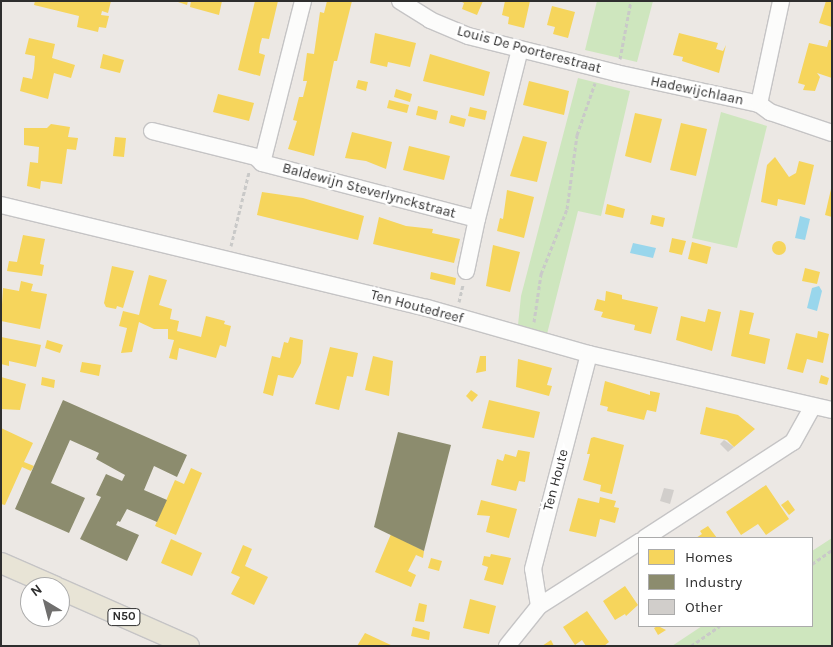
<!DOCTYPE html>
<html>
<head>
<meta charset="utf-8">
<style>
	body { margin:0 }
	#map { position:relative; width:833px; height:647px; overflow:hidden; background:#ece8e4; font-family:Karla,sans-serif }
	div>[style] { position:absolute }
	.green>* { inset:0; background:#cee6be }
	.water>* { inset:0; background:#99d6ec }
	.homes>* { inset:0; background:#f6d55c }
	.round { border-radius:50% }
	.industry>* { inset:0; background:#8c8c6e }
	.building>* { inset:0; background:#d1cecb }
	.path>* { height:3px; margin-top:-1.5px; transform-origin:0; background:repeating-linear-gradient(90deg,#c9c9c8 0 4px,transparent 0 6.5px) }
	.roads { filter:drop-shadow(1px 0 #c5c4c5) drop-shadow(-1px 0 #c5c4c5) drop-shadow(0 1px #c5c4c5) drop-shadow(0 -1px #c5c4c5) }
	.minor>* { height:16px; margin:-8px; padding:0 8px; transform-origin:8px; border-radius:8px; background:#fcfcfb }
	.major>* { height:20px; margin:-10px; padding:0 10px; transform-origin:10px; border-radius:10px; background:#e8e4d6 }
	span { translate:-50% -50%; white-space:nowrap; text-align:center; line-height:1.15; -webkit-text-stroke:5px #fff; paint-order:stroke }
	.shield-label span { padding:1px 4px; background:#fff; border:1px solid; border-radius:4px; -webkit-text-stroke-width:0 }
	.shield-label { font-size:12px; color:#2e2e2e; font-weight:700 }
	.street-label { font-size:14px; color:#2e2e2e }
	.frame { position:absolute; inset:0; border:2px solid #2e2e2e; pointer-events:none }
	.legend { position:absolute; left:638px; top:537px; width:175px; height:90px; box-sizing:border-box; background:#fff; border:1px solid #ababab; margin:0; padding:6px 9px; list-style:none; font-size:15px; color:#2e2e2e }
	.legend li { display:flex; align-items:center; gap:10px; height:25px }
	.legend b { width:25px; border:1px solid #ababab }
	.north { position:absolute; left:20px; top:577px; width:50px; height:50px; box-sizing:border-box; background:#fff; border:1px solid #ababab; border-radius:50%; rotate:323deg; font-size:14px; font-weight:700; line-height:20px; text-align:center; color:#2e2e2e }
	.north::after { content:''; display:block; margin:auto; width:18px; height:22px; background:#706f6e; clip-path:polygon(50% 0,100% 100%,50% 72%,0 100%) }
</style>
</head>
<body>
<div id="map">
	<div class="green">
		<i style="clip-path:polygon(597px 1px,653px 1px,637px 62px,585px 50px)"></i>
		<i style="clip-path:polygon(578px 78px,630px 91px,601px 216px,578px 211px,547px 334px,518px 325px,521px 296px)"></i>
		<i style="clip-path:polygon(721px 112px,767px 126px,737px 248px,692px 238px)"></i>
		<i style="clip-path:polygon(832px 538px,832px 646px,672px 646px,702px 626px,812px 626px,812px 551px)"></i>
	</div>
	<div class="water">
		<i style="clip-path:polygon(800px 216px,810px 219px,805px 240px,795px 238px)"></i>
		<i style="clip-path:polygon(633px 243px,656px 248px,653px 258px,630px 253px)"></i>
		<i style="clip-path:polygon(819px 286px,822px 291px,817px 311px,807px 308px,812px 288px)"></i>
	</div>
	<div class="homes">
		<i style="clip-path:polygon(35px 1px,111px 1px,108px 13px,102px 11px,101px 15px,109px 16px,106px 28px,99px 27px,98px 32px,77px 27px,79px 16px,34px 5px)"></i>
		<i style="clip-path:polygon(175px 1px,188px 1px,187px 5px)"></i>
		<i style="clip-path:polygon(191px 1px,222px 1px,219px 15px,190px 7px)"></i>
		<i style="clip-path:polygon(255px 1px,278px 1px,269px 39px,262px 38px,260px 45px,259px 53px,265px 55px,260px 76px,238px 70px)"></i>
		<i style="clip-path:polygon(327px 1px,352px 1px,337px 61px,334px 61px,314px 156px,288px 149px,297px 121px,293px 120px,299px 97px,303px 97px,307px 81px,303px 81px,307px 53px,314px 54px,320px 12px,324px 13px)"></i>
		<i style="clip-path:polygon(460px 1px,483px 1px,477px 15px,462px 9px,464px 3px)"></i>
		<i style="clip-path:polygon(505px 1px,530px 1px,524px 28px,508px 24px,509px 17px,502px 15px)"></i>
		<i style="clip-path:polygon(826px 1px,832px 1px,832px 27px,819px 23px)"></i>
		<i style="clip-path:polygon(552px 6px,575px 12px,568px 38px,553px 34px,555px 27px,547px 25px)"></i>
		<i style="clip-path:polygon(375px 33px,416px 43px,410px 67px,388px 62px,387px 67px,370px 63px)"></i>
		<i style="clip-path:polygon(679px 33px,718px 43px,716px 49px,723px 51px,726px 45px,719px 73px,682px 61px,683px 57px,673px 55px)"></i>
		<i style="clip-path:polygon(29px 38px,55px 44px,52px 58px,75px 65px,71px 78px,54px 73px,48px 99px,20px 91px,23px 77px,32px 79px,34px 69px,35px 56px,25px 54px)"></i>
		<i style="clip-path:polygon(829px 40px,832px 40px,832px 78px,817px 73px,820px 77px,815px 91px,803px 90px,805px 85px,798px 83px,809px 43px,827px 47px)"></i>
		<i style="clip-path:polygon(103px 54px,124px 60px,120px 73px,100px 68px)"></i>
		<i style="clip-path:polygon(430px 54px,490px 72px,484px 96px,423px 81px)"></i>
		<i style="clip-path:polygon(358px 80px,368px 82px,366px 91px,356px 88px)"></i>
		<i style="clip-path:polygon(529px 81px,569px 91px,564px 115px,523px 105px)"></i>
		<i style="clip-path:polygon(396px 89px,412px 94px,410px 102px,394px 97px)"></i>
		<i style="clip-path:polygon(218px 94px,254px 103px,249px 121px,213px 112px)"></i>
		<i style="clip-path:polygon(389px 100px,409px 105px,407px 113px,387px 108px)"></i>
		<i style="clip-path:polygon(418px 106px,438px 111px,436px 120px,416px 115px)"></i>
		<i style="clip-path:polygon(470px 107px,487px 111px,485px 120px,468px 116px)"></i>
		<i style="clip-path:polygon(635px 113px,662px 119px,651px 163px,625px 156px)"></i>
		<i style="clip-path:polygon(451px 115px,466px 119px,464px 127px,449px 123px)"></i>
		<i style="clip-path:polygon(681px 123px,707px 129px,696px 176px,670px 170px)"></i>
		<i style="clip-path:polygon(51px 124px,70px 127px,68px 137px,78px 138px,76px 150px,67px 149px,62px 184px,41px 181px,40px 189px,27px 186px,30px 162px,38px 163px,39px 147px,24px 145px,24px 128px,47px 128px)"></i>
		<i style="clip-path:polygon(352px 132px,392px 142px,386px 169px,366px 161px,345px 158px)"></i>
		<i style="clip-path:polygon(523px 136px,547px 142px,537px 182px,510px 176px)"></i>
		<i style="clip-path:polygon(115px 137px,126px 138px,124px 157px,113px 156px)"></i>
		<i style="clip-path:polygon(409px 146px,450px 156px,444px 180px,403px 170px)"></i>
		<i style="clip-path:polygon(775px 157px,789px 177px,796px 173px,799px 161px,814px 165px,805px 205px,778px 199px,777px 206px,761px 202px,767px 165px)"></i>
		<i style="clip-path:polygon(831px 189px,832px 189px,832px 217px,825px 215px)"></i>
		<i style="clip-path:polygon(507px 190px,534px 197px,524px 238px,497px 231px,500px 218px,503px 219px)"></i>
		<i style="clip-path:polygon(262px 192px,303px 198px,364px 216px,358px 240px,257px 215px)"></i>
		<i style="clip-path:polygon(607px 204px,625px 209px,623px 218px,605px 214px)"></i>
		<i style="clip-path:polygon(652px 215px,665px 218px,663px 227px,650px 224px)"></i>
		<i style="clip-path:polygon(379px 217px,406px 226px,433px 229px,432px 233px,460px 239px,454px 263px,373px 244px)"></i>
		<i style="clip-path:polygon(23px 235px,45px 239px,40px 264px,44px 265px,42px 276px,7px 271px,9px 261px,17px 262px)"></i>
		<i style="clip-path:polygon(672px 238px,686px 241px,682px 255px,669px 252px)"></i>
		<i class="round" style="left:772px;top:241px;width:14px;height:14px"></i>
		<i style="clip-path:polygon(692px 242px,711px 247px,707px 264px,688px 259px)"></i>
		<i style="clip-path:polygon(493px 245px,520px 252px,510px 292px,486px 286px)"></i>
		<i style="clip-path:polygon(112px 266px,134px 271px,123px 308px,117px 306px,116px 309px,106px 307px,104px 303px)"></i>
		<i style="clip-path:polygon(805px 268px,820px 272px,817px 284px,802px 281px)"></i>
		<i style="clip-path:polygon(431px 272px,456px 278px,455px 285px,430px 279px)"></i>
		<i style="clip-path:polygon(149px 275px,167px 280px,159px 305px,172px 309px,170px 319px,179px 321px,177px 331px,201px 337px,206px 316px,225px 321px,224px 324px,231px 326px,226px 347px,220px 345px,216px 358px,179px 348px,177px 360px,169px 358px,174px 340px,168px 339px,168px 329px,154px 329px,139px 322px,132px 352px,121px 353px,127px 328px,119px 326px,123px 311px,139px 315px)"></i>
		<i style="clip-path:polygon(21px 281px,33px 284px,31px 291px,47px 294px,40px 329px,1px 321px,3px 288px,19px 291px)"></i>
		<i style="clip-path:polygon(606px 291px,622px 295px,622px 299px,658px 307px,651px 334px,634px 330px,635px 325px,601px 317px,603px 312px,594px 310px,597px 299px,605px 301px)"></i>
		<i style="clip-path:polygon(708px 309px,721px 312px,712px 351px,676px 340px,681px 316px,705px 322px)"></i>
		<i style="clip-path:polygon(740px 310px,754px 313px,749px 334px,770px 339px,765px 364px,731px 356px)"></i>
		<i style="clip-path:polygon(818px 331px,829px 334px,823px 363px,807px 359px,803px 373px,787px 369px,796px 333px,817px 338px)"></i>
		<i style="clip-path:polygon(1px 337px,41px 345px,36px 367px,9px 361px,9px 366px,1px 364px)"></i>
		<i style="clip-path:polygon(290px 337px,303px 340px,301px 363px,293px 378px,278px 375px,273px 396px,263px 393px,272px 356px,280px 358px,284px 342px,288px 343px)"></i>
		<i style="clip-path:polygon(47px 340px,63px 345px,60px 353px,45px 348px)"></i>
		<i style="clip-path:polygon(330px 347px,358px 353px,353px 377px,347px 376px,339px 410px,315px 404px)"></i>
		<i style="clip-path:polygon(373px 356px,393px 361px,389px 396px,365px 390px)"></i>
		<i style="clip-path:polygon(480px 356px,486px 356px,486px 371px,476px 373px)"></i>
		<i style="clip-path:polygon(518px 359px,552px 368px,547px 385px,552px 386px,549px 396px,516px 387px)"></i>
		<i style="clip-path:polygon(82px 362px,101px 365px,99px 376px,80px 372px)"></i>
		<i style="clip-path:polygon(821px 375px,829px 378px,827px 385px,819px 383px)"></i>
		<i style="clip-path:polygon(1px 377px,26px 384px,20px 410px,1px 409px)"></i>
		<i style="clip-path:polygon(42px 377px,55px 380px,54px 388px,41px 385px)"></i>
		<i style="clip-path:polygon(605px 381px,650px 395px,650px 391px,660px 393px,656px 412px,647px 410px,644px 420px,607px 411px,608px 407px,600px 405px)"></i>
		<i style="clip-path:polygon(471px 390px,478px 395px,472px 402px,466px 396px)"></i>
		<i style="clip-path:polygon(489px 400px,540px 412px,534px 438px,482px 428px)"></i>
		<i style="clip-path:polygon(706px 407px,738px 415px,755px 429px,734px 447px,727px 440px,700px 434px)"></i>
		<i style="clip-path:polygon(1px 428px,33px 443px,24px 462px,34px 466px,31px 471px,22px 467px,5px 505px,1px 504px)"></i>
		<i style="clip-path:polygon(594px 437px,624px 445px,612px 494px,600px 491px,601px 485px,583px 480px,590px 454px,587px 454px,591px 438px)"></i>
		<i style="clip-path:polygon(518px 450px,530px 452px,525px 482px,519px 481px,516px 491px,491px 485px,497px 459px,503px 461px,505px 454px,516px 457px)"></i>
		<i style="clip-path:polygon(191px 468px,202px 473px,176px 535px,155px 526px,175px 480px,184px 484px)"></i>
		<i style="clip-path:polygon(766px 485px,789px 519px,766px 535px,758px 524px,741px 535px,726px 512px)"></i>
		<i style="clip-path:polygon(600px 497px,616px 501px,614px 507px,619px 508px,615px 523px,600px 519px,596px 537px,569px 531px,578px 498px,599px 503px)"></i>
		<i style="clip-path:polygon(481px 500px,517px 509px,509px 538px,486px 532px,490px 516px,477px 515px)"></i>
		<i style="clip-path:polygon(788px 500px,795px 510px,789px 515px,781px 505px)"></i>
		<i style="clip-path:polygon(708px 526px,717px 538px,696px 538px,702px 534px,700px 531px)"></i>
		<i style="clip-path:polygon(391px 534px,424px 551px,423px 558px,416px 555px,408px 571px,416px 575px,411px 587px,375px 572px)"></i>
		<i style="clip-path:polygon(171px 539px,202px 553px,192px 576px,161px 563px)"></i>
		<i style="clip-path:polygon(243px 545px,252px 549px,245px 566px,268px 577px,254px 605px,231px 594px,240px 577px,231px 573px)"></i>
		<i style="clip-path:polygon(491px 554px,511px 558px,503px 585px,484px 580px,488px 567px,482px 565px,484px 556px,490px 557px)"></i>
		<i style="clip-path:polygon(431px 558px,442px 561px,439px 571px,428px 568px)"></i>
		<i style="clip-path:polygon(625px 586px,638px 605px,626px 616px,625px 614px,615px 620px,603px 601px)"></i>
		<i style="clip-path:polygon(470px 599px,496px 606px,489px 634px,463px 628px)"></i>
		<i style="clip-path:polygon(419px 603px,427px 605px,424px 622px,415px 621px)"></i>
		<i style="clip-path:polygon(587px 611px,609px 642px,604px 646px,586px 646px,582px 640px,575px 645px,563px 627px)"></i>
		<i style="clip-path:polygon(658px 626px,666px 630px,658px 635px,654px 628px)"></i>
		<i style="clip-path:polygon(413px 627px,430px 632px,429px 640px,411px 636px)"></i>
		<i style="clip-path:polygon(365px 633px,393px 646px,357px 646px)"></i>
		<i style="clip-path:polygon(551px 640px,554px 646px,542px 646px)"></i>
	</div>
	<div class="industry">
		<i style="clip-path:polygon(63px 400px,187px 455px,177px 477px,154px 466px,144px 490px,167px 500px,157px 522px,127px 509px,120px 522px,118px 521px,116px 525px,139px 535px,127px 561px,80px 539px,101px 497px,96px 495px,106px 474px,122px 481px,125px 475px,96px 459px,99px 453px,70px 440px,51px 483px,85px 498px,69px 533px,15px 509px)"></i>
		<i style="clip-path:polygon(398px 432px,451px 445px,424px 551px,374px 527px)"></i>
	</div>
	<div class="building">
		<i style="clip-path:polygon(724px 440px,734px 447px,728px 452px,720px 444px)"></i>
		<i style="clip-path:polygon(664px 488px,674px 490px,670px 504px,660px 501px)"></i>
	</div>
	<div class="path">
		<i style="left:620px;top:59px;width:59px;rotate:-79.3deg"></i>
		<i style="left:231px;top:246px;width:76px;rotate:-76.3deg"></i>
		<i style="left:459px;top:302px;width:18px;rotate:-77deg"></i>
		<i style="left:534px;top:322px;width:49px;rotate:-81.7deg"></i>
		<i style="left:541px;top:274px;width:70px;rotate:-68.2deg"></i>
		<i style="left:567px;top:209px;width:75px;rotate:-82.3deg"></i>
		<i style="left:577px;top:135px;width:55px;rotate:-70.9deg"></i>
		<i style="left:812px;top:564px;width:24px;rotate:-35deg"></i>
		<i style="left:691px;top:646px;width:35px;rotate:-35deg"></i>
	</div>
	<div class="roads">
		<div class="minor">
			<i style="left:303px;top:1px;width:167px;rotate:104.2deg"></i>
			<i style="left:262px;top:163px;width:222px;rotate:14.6deg"></i>
			<i style="left:477px;top:219px;width:175px;rotate:-75.8deg"></i>
			<i style="left:400px;top:1px;width:36px;rotate:32deg"></i>
			<i style="left:430px;top:20px;width:41px;rotate:22.8deg"></i>
			<i style="left:468px;top:36px;width:153px;rotate:14deg"></i>
			<i style="left:616px;top:73px;width:146px;rotate:12.2deg"></i>
			<i style="left:759px;top:104px;width:14px;rotate:36deg"></i>
			<i style="left:770px;top:112px;width:65px;rotate:18.7deg"></i>
			<i style="left:759px;top:104px;width:105px;rotate:-77.9deg"></i>
			<i style="left:152px;top:131px;width:107px;rotate:14deg"></i>
			<i style="left:256px;top:157px;width:8px;rotate:45deg"></i>
			<i style="left:1px;top:205px;width:438px;rotate:13.6deg"></i>
			<i style="left:427px;top:308px;width:168px;rotate:15.9deg"></i>
			<i style="left:589px;top:354px;width:249px;rotate:13deg"></i>
			<i style="left:466px;top:271px;width:53px;rotate:-78.1deg"></i>
			<i style="left:645px;top:538px;width:176px;rotate:-33deg"></i>
			<i style="left:793px;top:442px;width:41px;rotate:-60.9deg"></i>
			<i style="left:539px;top:606px;width:37px;rotate:-99deg"></i>
			<i style="left:533px;top:569px;width:222px;rotate:-75.4deg"></i>
			<i style="left:507px;top:646px;width:51px;rotate:-51.3deg"></i>
			<i style="left:539px;top:606px;width:119px;rotate:-32.6deg"></i>
		</div>
		<div class="major">
			<i style="left:1px;top:563px;width:60px;rotate:23.6deg"></i>
			<i style="left:60px;top:589px;width:141px;rotate:23.8deg"></i>
		</div>
	</div>
	<div class="shield-label">
		<span style="left:124px;top:617px">N50</span>
	</div>
	<div class="street-label">
		<span style="left:529px;top:50px;rotate:15deg">Louis De Poorterestraat</span>
		<span style="left:697px;top:91px;rotate:12deg">Hadewijchlaan</span>
		<span style="left:369px;top:191px;rotate:15deg">Baldewijn Steverlynckstraat</span>
		<span style="left:417px;top:307px;rotate:15deg">Ten Houtedreef</span>
		<span style="left:556px;top:480px;rotate:-75deg">Ten Houte</span>
	</div>
	<div class="frame"></div>
	<ul class="legend">
	<li><b style="height:14px;background:#f6d55c"></b>Homes</li>
	<li><b style="height:14px;background:#8c8c6e"></b>Industry</li>
	<li><b style="height:14px;background:#d1cecb"></b>Other</li>
	</ul>
	<div class="north">N</div>
</div>
</body>
</html>
